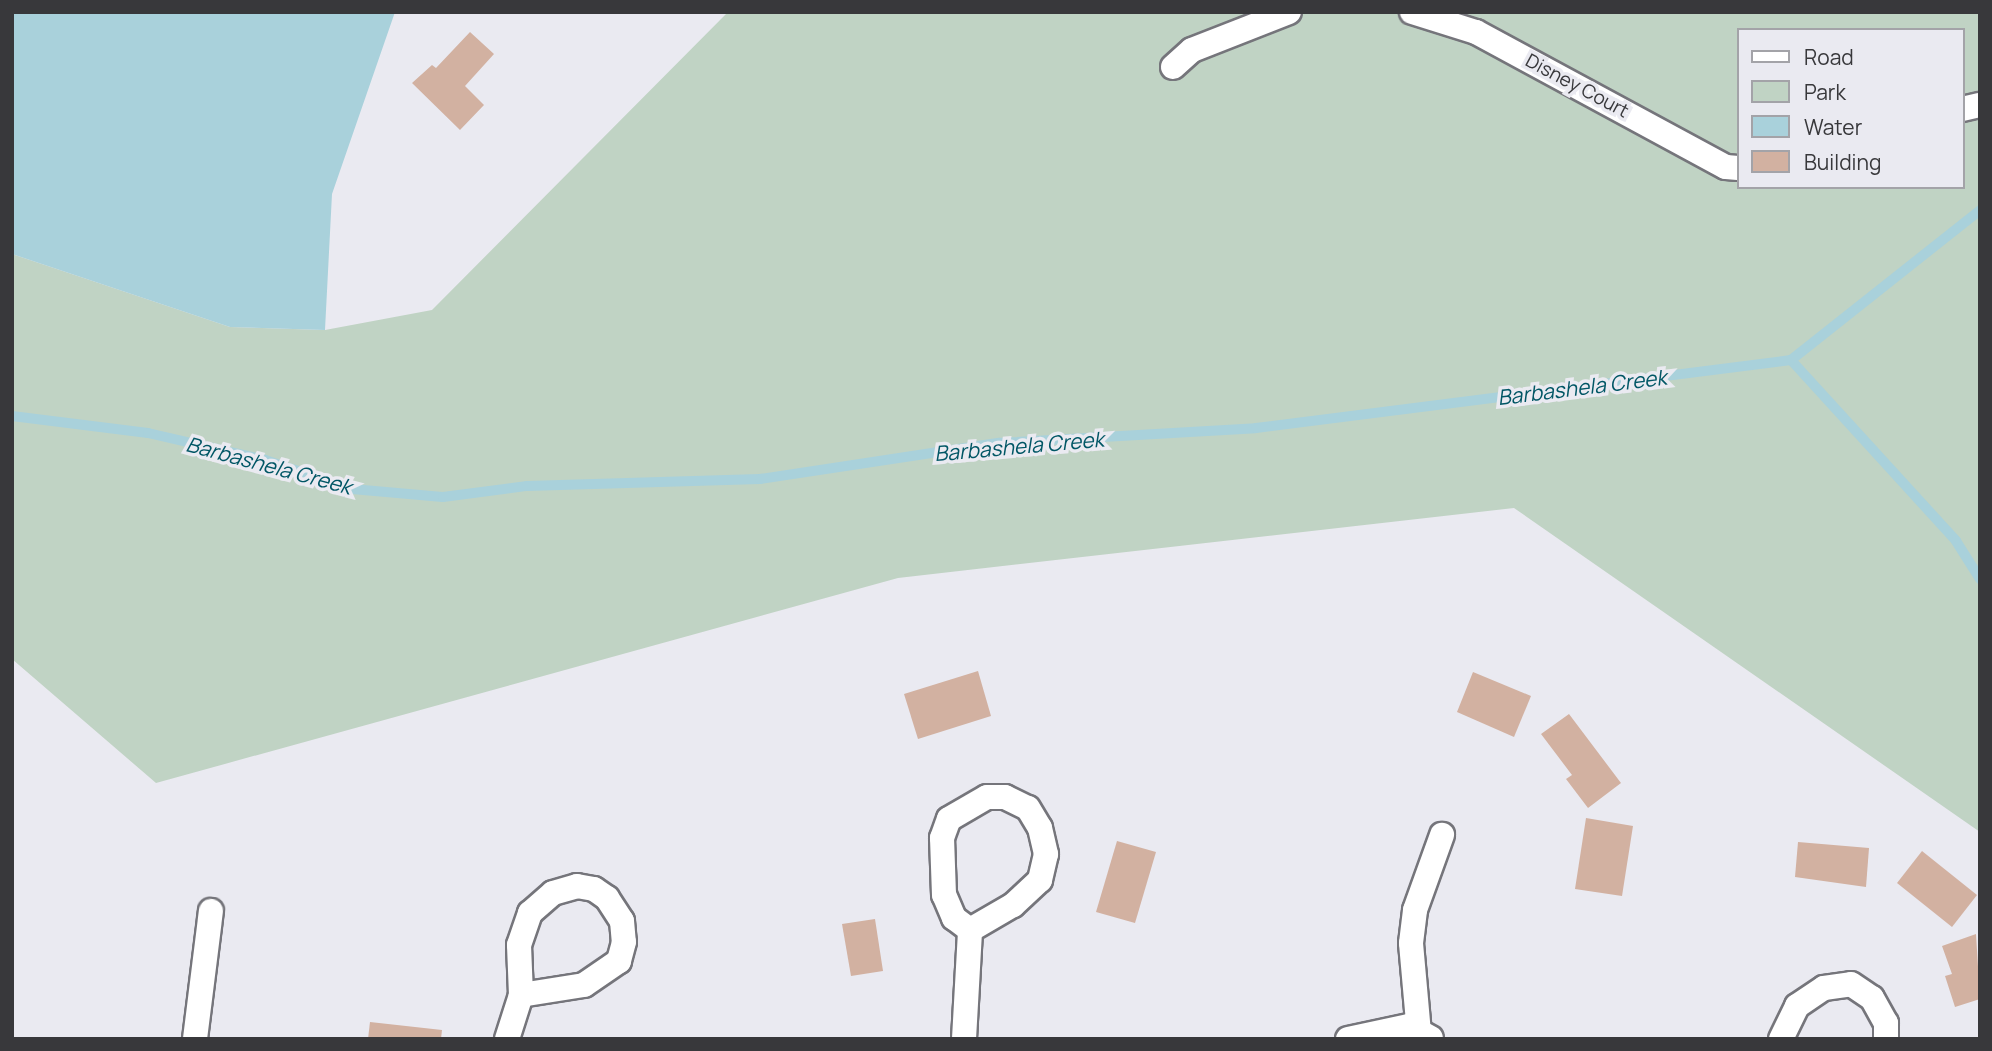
<!DOCTYPE html>
<html>
<head>
<meta charset="utf-8">
<style>
	body { margin:0 }
	#map { position:relative; width:1992px; height:1051px; overflow:hidden; background:#eaeaf1; font-family:Manrope,sans-serif }
	div>[style] { position:absolute }
	.green>* { inset:0; background:#c0d3c4 }
	.water>* { inset:0; background:#a9d1db }
	.stream>* { height:10px; margin:-5px; padding:0 5px; transform-origin:5px; border-radius:5px; background:#a9d1db }
	.building>* { inset:0; background:#d2b1a1 }
	.roads { filter:drop-shadow(2px 0 #75757b) drop-shadow(-2px 0 #75757b) drop-shadow(0 2px #75757b) drop-shadow(0 -2px #75757b) }
	.street>* { height:24px; margin:-12px; padding:0 12px; transform-origin:12px; border-radius:12px; background:#fff }
	span { translate:-50% -50%; white-space:nowrap; text-align:center; line-height:1.15; -webkit-text-stroke:7px #eaeaf1; paint-order:stroke }
	.street-label { font-size:19px; color:#38383b }
	.water-label { font-size:21px; color:#005665; font-style:italic }
	.frame { position:absolute; inset:0; border:14px solid #38383b; pointer-events:none }
	.legend { position:absolute; left:1737px; top:28px; width:228px; height:161px; box-sizing:border-box; background:#eaeaf1; border:2px solid #a3a3a8; margin:0; padding:9px 12px; list-style:none; font-size:21px; color:#38383b }
	.legend li { display:flex; align-items:center; gap:14px; height:35px }
	.legend b { width:35px; border:2px solid #a3a3a8 }
</style>
</head>
<body>
<div id="map">
	<div class="green">
		<i style="clip-path:polygon(evenodd,728px 12px,1980px 12px,1980px 832px,1514px 508px,898px 578px,156px 783px,12px 659px,12px 254px,230px 327px,325px 330px,432px 310px,728px 12px,1738px 30px,1962px 30px,1962px 187px,1738px 187px,1738px 30px)"></i>
	</div>
	<div class="water">
		<i style="clip-path:polygon(12px 12px,395px 12px,332px 194px,325px 330px,230px 327px,12px 254px)"></i>
	</div>
	<div class="stream">
		<i style="left:1791px;top:360px;width:245px;rotate:47.6deg"></i>
		<i style="left:1956px;top:541px;width:45px;rotate:57.7deg"></i>
		<i style="left:12px;top:416px;width:137px;rotate:7.1deg"></i>
		<i style="left:148px;top:433px;width:120px;rotate:13deg"></i>
		<i style="left:265px;top:460px;width:92px;rotate:18.4deg"></i>
		<i style="left:352px;top:489px;width:91px;rotate:5deg"></i>
		<i style="left:443px;top:497px;width:85px;rotate:-7.5deg"></i>
		<i style="left:527px;top:486px;width:233px;rotate:-1.7deg"></i>
		<i style="left:760px;top:479px;width:242px;rotate:-8.6deg"></i>
		<i style="left:999px;top:443px;width:257px;rotate:-3.3deg"></i>
		<i style="left:1256px;top:428px;width:539px;rotate:-7.24deg"></i>
		<i style="left:1791px;top:360px;width:241px;rotate:-38.4deg"></i>
	</div>
	<div class="building">
		<i style="clip-path:polygon(470px 32px,494px 54px,465px 86px,484px 105px,460px 130px,412px 83px,432px 65px,436px 68px)"></i>
		<i style="clip-path:polygon(978px 671px,991px 716px,918px 739px,904px 694px)"></i>
		<i style="clip-path:polygon(1473px 672px,1531px 696px,1514px 737px,1457px 712px)"></i>
		<i style="clip-path:polygon(1569px 714px,1621px 783px,1588px 808px,1566px 779px,1572px 775px,1541px 734px)"></i>
		<i style="clip-path:polygon(1586px 818px,1633px 826px,1622px 896px,1575px 889px)"></i>
		<i style="clip-path:polygon(1117px 841px,1156px 852px,1135px 923px,1096px 912px)"></i>
		<i style="clip-path:polygon(1798px 842px,1869px 848px,1866px 887px,1795px 877px)"></i>
		<i style="clip-path:polygon(1922px 851px,1977px 895px,1952px 927px,1897px 883px)"></i>
		<i style="clip-path:polygon(875px 919px,883px 971px,851px 976px,842px 924px)"></i>
		<i style="clip-path:polygon(1976px 934px,1980px 999px,1955px 1007px,1945px 976px,1952px 974px,1942px 946px)"></i>
		<i style="clip-path:polygon(370px 1022px,442px 1030px,441px 1039px,368px 1039px)"></i>
	</div>
	<div class="roads">
		<div class="street">
			<i style="left:1412px;top:12px;width:67px;rotate:17.4deg"></i>
			<i style="left:1476px;top:32px;width:284px;rotate:28.4deg"></i>
			<i style="left:1726px;top:167px;width:12px;rotate:5deg"></i>
			<i style="left:1173px;top:67px;width:25px;rotate:-42deg"></i>
			<i style="left:1192px;top:50px;width:104px;rotate:-21.4deg"></i>
			<i style="left:1962px;top:109px;width:18px;rotate:-13deg"></i>
			<i style="left:987px;top:797px;width:18px"></i>
			<i style="left:1005px;top:797px;width:25px;rotate:26deg"></i>
			<i style="left:1028px;top:808px;width:23px;rotate:59deg"></i>
			<i style="left:1040px;top:828px;width:27px;rotate:77deg"></i>
			<i style="left:1046px;top:854px;width:27px;rotate:103deg"></i>
			<i style="left:1040px;top:880px;width:37px;rotate:137deg"></i>
			<i style="left:1013px;top:905px;width:50px;rotate:149.8deg"></i>
			<i style="left:970px;top:930px;width:20px;rotate:-143deg"></i>
			<i style="left:954px;top:918px;width:25px;rotate:-113deg"></i>
			<i style="left:944px;top:895px;width:57px;rotate:-92deg"></i>
			<i style="left:942px;top:838px;width:20px;rotate:-70deg"></i>
			<i style="left:949px;top:819px;width:44px;rotate:-30.1deg"></i>
			<i style="left:1419px;top:1033px;width:90px;rotate:-95.1deg"></i>
			<i style="left:1411px;top:943px;width:33px;rotate:-83deg"></i>
			<i style="left:1415px;top:910px;width:80px;rotate:-70.2deg"></i>
			<i style="left:195px;top:1039px;width:129px;rotate:-82.9deg"></i>
			<i style="left:507px;top:1039px;width:46px;rotate:-72.3deg"></i>
			<i style="left:521px;top:995px;width:50px;rotate:-92.3deg"></i>
			<i style="left:519px;top:945px;width:34px;rotate:-71deg"></i>
			<i style="left:530px;top:913px;width:30px;rotate:-41deg"></i>
			<i style="left:553px;top:893px;width:25px;rotate:-16deg"></i>
			<i style="left:577px;top:886px;width:17px;rotate:10deg"></i>
			<i style="left:594px;top:889px;width:16px;rotate:35deg"></i>
			<i style="left:607px;top:898px;width:27px;rotate:57deg"></i>
			<i style="left:622px;top:921px;width:21px;rotate:85deg"></i>
			<i style="left:624px;top:942px;width:20px;rotate:105deg"></i>
			<i style="left:619px;top:961px;width:42px;rotate:145.6deg"></i>
			<i style="left:584px;top:985px;width:64px;rotate:171deg"></i>
			<i style="left:964px;top:1039px;width:109px;rotate:-86.8deg"></i>
			<i style="left:1348px;top:1039px;width:62px;rotate:-12deg"></i>
			<i style="left:1409px;top:1026px;width:25px;rotate:29deg"></i>
			<i style="left:1781px;top:1039px;width:37px;rotate:-64deg"></i>
			<i style="left:1797px;top:1006px;width:32px;rotate:-34deg"></i>
			<i style="left:1824px;top:988px;width:27px;rotate:-8deg"></i>
			<i style="left:1851px;top:984px;width:25px;rotate:34deg"></i>
			<i style="left:1872px;top:998px;width:29px;rotate:61deg"></i>
			<i style="left:1886px;top:1023px;width:16px;rotate:90deg"></i>
		</div>
	</div>
	<div class="street-label">
		<span style="left:1577px;top:86px;rotate:28deg">Disney Court</span>
	</div>
	<div class="water-label">
		<span style="left:1582px;top:387px;rotate:-7deg">Barbashela Creek</span>
		<span style="left:1019px;top:446px;rotate:-5deg">Barbashela Creek</span>
		<span style="left:269px;top:465px;rotate:15deg">Barbashela Creek</span>
	</div>
	<div class="frame"></div>
	<ul class="legend">
	<li><b style="height:9px;background:#fff"></b>Road</li>
	<li><b style="height:19px;background:#c0d3c4"></b>Park</li>
	<li><b style="height:19px;background:#a9d1db"></b>Water</li>
	<li><b style="height:19px;background:#d2b1a1"></b>Building</li>
	</ul>
</div>
</body>
</html>
